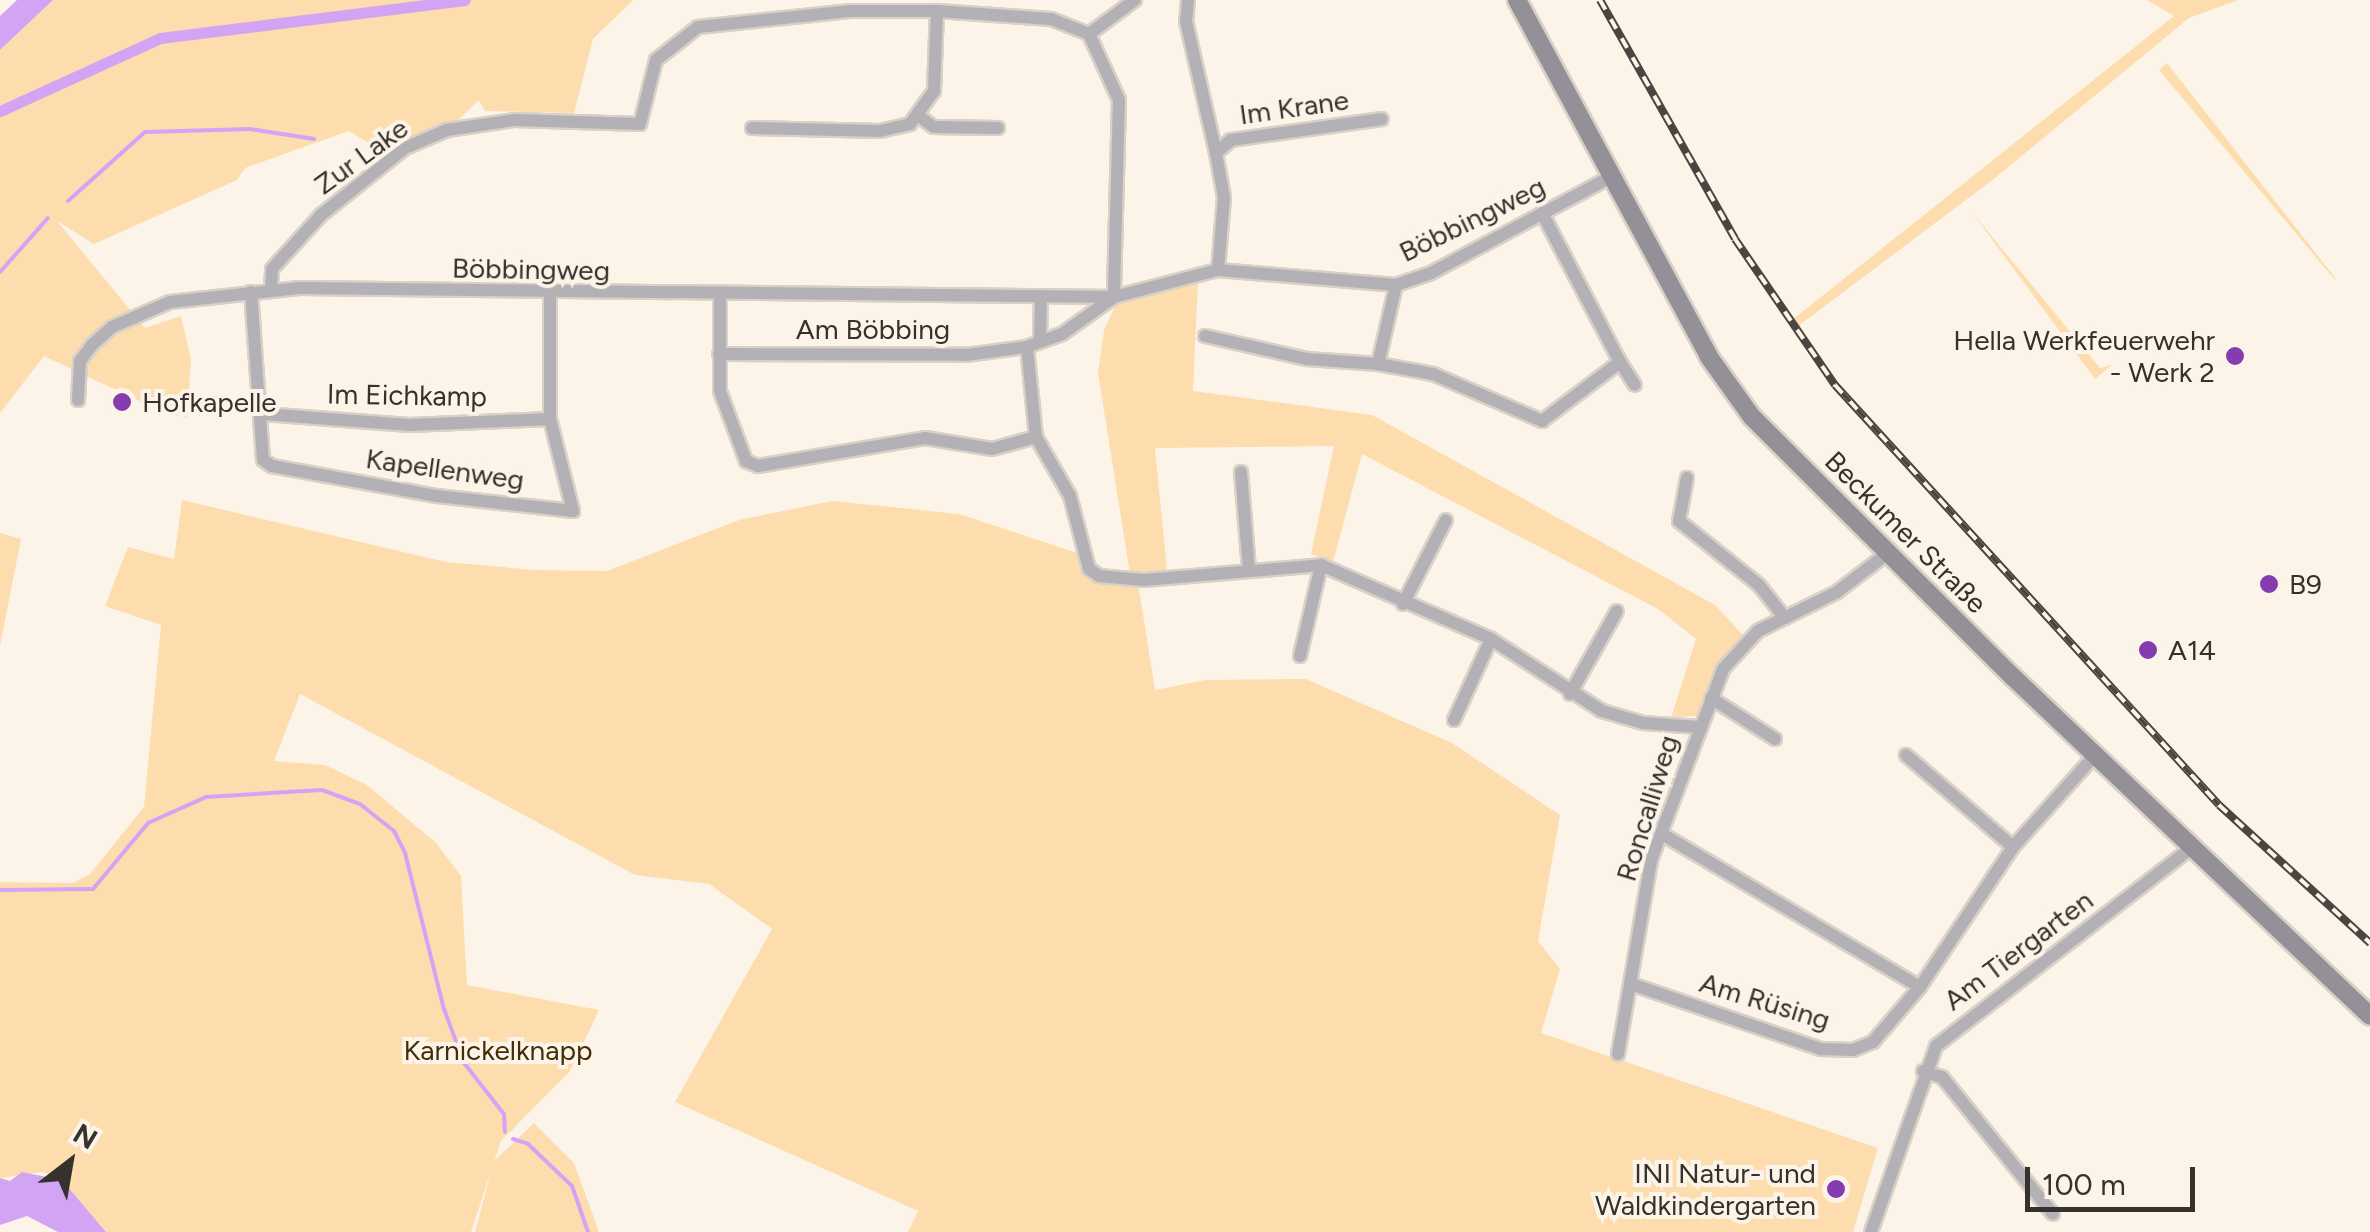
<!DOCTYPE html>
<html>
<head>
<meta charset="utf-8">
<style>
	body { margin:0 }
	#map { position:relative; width:2370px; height:1232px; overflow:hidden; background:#fcf4e8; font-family:Figtree,sans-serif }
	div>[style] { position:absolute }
	.green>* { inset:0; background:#fdddae }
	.water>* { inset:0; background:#d3a4f3 }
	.stream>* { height:4px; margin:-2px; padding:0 2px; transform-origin:2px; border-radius:2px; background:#d3a4f3 }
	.canal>* { height:11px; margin:-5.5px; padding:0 5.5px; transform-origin:5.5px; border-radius:5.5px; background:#d3a4f3 }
	.roads { filter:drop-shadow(2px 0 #d8d1c7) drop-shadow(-2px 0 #d8d1c7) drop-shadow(0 2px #d8d1c7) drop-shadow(0 -2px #d8d1c7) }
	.minor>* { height:12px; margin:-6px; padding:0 6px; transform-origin:6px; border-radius:6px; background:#b4b1b6 }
	.secondary>* { height:18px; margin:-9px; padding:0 9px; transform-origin:9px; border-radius:9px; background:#949098 }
	.rail>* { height:8px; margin-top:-4px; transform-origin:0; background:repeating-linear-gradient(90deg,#fcf4e8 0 11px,#494641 0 22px); box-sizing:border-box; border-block:2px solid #494641 }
	.dots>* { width:28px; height:28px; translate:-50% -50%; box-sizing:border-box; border:5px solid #fcf4e8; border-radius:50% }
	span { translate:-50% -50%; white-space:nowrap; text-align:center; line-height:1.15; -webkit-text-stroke:8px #fcf4e8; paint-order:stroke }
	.street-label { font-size:28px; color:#35322e }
	.poi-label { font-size:28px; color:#35322e }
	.right { translate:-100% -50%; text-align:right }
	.left { translate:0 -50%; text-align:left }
	.park-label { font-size:28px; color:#432e08 }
	.north { position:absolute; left:20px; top:1112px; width:100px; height:100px; -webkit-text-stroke:8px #fcf4e8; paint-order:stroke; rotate:31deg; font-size:28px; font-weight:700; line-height:40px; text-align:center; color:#35322e }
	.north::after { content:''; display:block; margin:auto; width:35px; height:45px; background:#35322e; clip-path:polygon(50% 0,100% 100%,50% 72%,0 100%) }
	.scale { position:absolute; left:2025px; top:1167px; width:170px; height:45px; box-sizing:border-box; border:5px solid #35322e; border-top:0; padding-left:12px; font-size:30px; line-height:35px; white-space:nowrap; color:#35322e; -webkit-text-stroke:8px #fcf4e8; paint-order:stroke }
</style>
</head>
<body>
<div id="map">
	<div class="green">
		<i style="clip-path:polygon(53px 0,633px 0,593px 39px,574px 113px,485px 111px,479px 100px,456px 122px,391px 157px,349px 131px,245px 168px,237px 180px,94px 244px,57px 221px,145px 328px,181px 316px,191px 360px,187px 417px,167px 414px,44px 356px,0 413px,0 50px)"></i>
		<i style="clip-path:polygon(2147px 0,2238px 0,2189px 18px,1995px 178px,1797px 327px,1792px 320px,2174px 16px)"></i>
		<i style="clip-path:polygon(2167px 63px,2336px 279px,2335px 280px,2159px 70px)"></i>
		<i style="clip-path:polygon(1971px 211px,2100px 368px,2112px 365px,2095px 379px)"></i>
		<i style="clip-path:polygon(1198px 280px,1193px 391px,1372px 415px,1715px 605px,1743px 635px,1697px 716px,1671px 718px,1696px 639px,1658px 609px,1362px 454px,1333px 562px,1311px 554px,1334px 446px,1155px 448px,1167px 570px,1130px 574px,1098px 373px,1104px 330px,1117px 302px)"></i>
		<i style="clip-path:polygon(182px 500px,446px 562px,534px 570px,607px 571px,739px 520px,832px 501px,959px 514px,1083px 555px,1098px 577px,1138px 583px,1155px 690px,1205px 680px,1306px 679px,1452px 743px,1560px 815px,1538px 941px,1560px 969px,1541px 1033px,1878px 1148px,1853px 1232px,908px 1232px,918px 1211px,675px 1102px,772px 929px,709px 884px,635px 875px,300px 694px,274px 761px,325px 765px,367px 785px,436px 843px,461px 876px,467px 985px,599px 1010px,570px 1071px,501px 1141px,471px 1232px,106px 1232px,62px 1180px,43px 1172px,0 1178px,0 882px,73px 883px,90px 874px,144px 807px,161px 625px,105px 606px,128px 547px,174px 559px)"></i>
		<i style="clip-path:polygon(0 533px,21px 539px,0 646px)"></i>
		<i style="clip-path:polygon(534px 1123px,574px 1163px,599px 1232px,475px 1232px,494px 1161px)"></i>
	</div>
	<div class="water">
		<i style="clip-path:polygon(17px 0,53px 0,0 50px,0 16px)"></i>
		<i style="clip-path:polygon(22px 1172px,62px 1180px,106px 1232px,58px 1232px,27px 1216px,0 1225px,0 1178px,10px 1181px)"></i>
	</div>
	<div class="stream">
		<i style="left:68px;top:201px;width:103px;rotate:-41.9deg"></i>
		<i style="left:145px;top:132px;width:105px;rotate:-1.6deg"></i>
		<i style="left:250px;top:129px;width:65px;rotate:8.9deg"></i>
		<i style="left:0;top:272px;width:72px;rotate:-48.4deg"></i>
		<i style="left:0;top:890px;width:93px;rotate:-0.6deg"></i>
		<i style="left:93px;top:889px;width:86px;rotate:-50.2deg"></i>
		<i style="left:148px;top:823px;width:64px;rotate:-24.1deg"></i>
		<i style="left:206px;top:797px;width:116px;rotate:-3.5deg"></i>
		<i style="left:322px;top:790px;width:40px;rotate:20.2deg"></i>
		<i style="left:360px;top:804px;width:43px;rotate:38.5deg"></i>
		<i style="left:394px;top:831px;width:25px;rotate:63deg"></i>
		<i style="left:405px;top:853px;width:161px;rotate:76deg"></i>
		<i style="left:444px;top:1009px;width:58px;rotate:69.7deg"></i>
		<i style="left:464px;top:1063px;width:65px;rotate:51.9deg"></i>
		<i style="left:504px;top:1114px;width:18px;rotate:87deg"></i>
		<i style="left:513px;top:1139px;width:16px;rotate:18deg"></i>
		<i style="left:528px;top:1144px;width:61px;rotate:43.7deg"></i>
		<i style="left:572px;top:1186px;width:49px;rotate:70.8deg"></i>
	</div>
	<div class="canal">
		<i style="left:0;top:111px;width:176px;rotate:-24.5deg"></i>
		<i style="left:160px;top:38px;width:307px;rotate:-7.1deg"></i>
	</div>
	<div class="roads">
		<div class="minor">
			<i style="left:1188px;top:0;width:21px;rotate:95deg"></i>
			<i style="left:1186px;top:21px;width:135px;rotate:77.2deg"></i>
			<i style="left:1089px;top:34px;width:57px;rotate:-36.5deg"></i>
			<i style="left:920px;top:117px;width:17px;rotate:36deg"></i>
			<i style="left:934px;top:127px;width:64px;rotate:0.9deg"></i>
			<i style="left:752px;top:128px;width:128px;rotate:1.3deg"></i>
			<i style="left:880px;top:131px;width:31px;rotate:-13deg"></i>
			<i style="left:910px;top:124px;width:41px;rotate:-54deg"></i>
			<i style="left:934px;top:91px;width:80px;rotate:-87.9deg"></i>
			<i style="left:1218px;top:270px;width:73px;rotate:-85.3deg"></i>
			<i style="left:1224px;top:197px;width:45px;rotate:-100.3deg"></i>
			<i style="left:1216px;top:153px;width:20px;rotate:-41deg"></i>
			<i style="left:1231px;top:140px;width:152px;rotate:-7.9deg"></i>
			<i style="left:1396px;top:285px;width:81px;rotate:102.8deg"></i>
			<i style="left:1378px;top:364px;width:56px;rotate:10.3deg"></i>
			<i style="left:1433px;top:374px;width:119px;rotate:23.3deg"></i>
			<i style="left:1542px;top:421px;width:98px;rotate:-37.1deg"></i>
			<i style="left:1620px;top:362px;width:168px;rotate:-117.6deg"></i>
			<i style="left:271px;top:290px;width:21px;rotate:-87deg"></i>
			<i style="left:272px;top:269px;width:73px;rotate:-47.8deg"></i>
			<i style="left:321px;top:215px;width:107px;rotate:-38.6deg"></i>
			<i style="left:405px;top:148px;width:46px;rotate:-23.2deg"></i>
			<i style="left:447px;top:130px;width:69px;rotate:-8.4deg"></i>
			<i style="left:515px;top:120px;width:125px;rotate:1.8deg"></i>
			<i style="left:640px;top:124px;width:66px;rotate:-76deg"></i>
			<i style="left:656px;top:60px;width:53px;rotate:-38.2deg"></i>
			<i style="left:698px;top:27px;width:152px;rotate:-6deg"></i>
			<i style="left:849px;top:11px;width:88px"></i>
			<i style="left:937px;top:11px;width:114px;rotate:4deg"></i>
			<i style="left:1051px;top:19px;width:41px;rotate:21.5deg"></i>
			<i style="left:1089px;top:34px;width:72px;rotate:65.6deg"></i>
			<i style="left:1119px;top:100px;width:197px;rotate:91.5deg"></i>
			<i style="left:251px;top:292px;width:168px;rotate:85.9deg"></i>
			<i style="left:263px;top:460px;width:11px;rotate:34deg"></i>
			<i style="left:272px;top:466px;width:168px;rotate:10.3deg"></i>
			<i style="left:437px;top:496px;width:137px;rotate:6.3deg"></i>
			<i style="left:573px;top:511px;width:95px;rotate:-104deg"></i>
			<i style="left:550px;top:419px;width:124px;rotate:-90deg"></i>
			<i style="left:720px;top:296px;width:95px;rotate:90deg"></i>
			<i style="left:720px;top:391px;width:75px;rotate:69.6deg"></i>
			<i style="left:746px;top:461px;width:13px;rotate:23deg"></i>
			<i style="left:758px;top:466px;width:169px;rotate:-9.5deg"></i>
			<i style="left:925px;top:438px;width:68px;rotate:9.3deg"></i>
			<i style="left:992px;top:449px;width:46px;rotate:-15.3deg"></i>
			<i style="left:1114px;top:297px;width:64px;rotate:144.6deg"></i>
			<i style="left:1062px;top:334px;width:37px;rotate:160deg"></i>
			<i style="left:1027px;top:347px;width:90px;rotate:84.3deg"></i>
			<i style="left:1036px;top:437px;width:68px;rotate:60deg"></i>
			<i style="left:1070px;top:496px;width:75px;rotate:75.4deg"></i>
			<i style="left:1089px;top:569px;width:12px;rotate:35deg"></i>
			<i style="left:1099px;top:576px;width:45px;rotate:5.1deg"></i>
			<i style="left:1144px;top:580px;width:178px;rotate:-4.8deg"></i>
			<i style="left:1321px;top:565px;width:185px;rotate:23.5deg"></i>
			<i style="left:1491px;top:639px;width:132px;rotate:33deg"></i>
			<i style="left:1602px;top:711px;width:43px;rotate:16.3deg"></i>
			<i style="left:1643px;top:723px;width:56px;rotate:4.1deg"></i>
			<i style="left:1205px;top:336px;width:105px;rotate:12.7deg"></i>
			<i style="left:1307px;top:359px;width:71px;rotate:4deg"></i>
			<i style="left:1040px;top:337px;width:40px;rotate:-88.6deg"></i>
			<i style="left:719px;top:354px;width:247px;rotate:0.2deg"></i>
			<i style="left:966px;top:355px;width:62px;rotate:-7.5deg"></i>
			<i style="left:1620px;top:362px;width:27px;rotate:57deg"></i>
			<i style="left:78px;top:400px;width:39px;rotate:-87deg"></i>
			<i style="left:80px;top:361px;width:20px;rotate:-53deg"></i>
			<i style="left:92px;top:345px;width:27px;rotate:-42deg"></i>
			<i style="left:112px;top:327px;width:63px;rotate:-23.3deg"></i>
			<i style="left:170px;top:302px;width:130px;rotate:-6.2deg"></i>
			<i style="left:299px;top:288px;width:815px;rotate:0.63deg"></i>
			<i style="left:1114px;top:297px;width:107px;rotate:-14.6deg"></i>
			<i style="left:1218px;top:270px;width:179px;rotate:4.8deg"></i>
			<i style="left:1396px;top:285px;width:37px;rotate:-19deg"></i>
			<i style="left:1431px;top:273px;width:204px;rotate:-28.1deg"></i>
			<i style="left:263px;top:414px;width:147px;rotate:4.3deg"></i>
			<i style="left:410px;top:425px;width:140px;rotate:-2.5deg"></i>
			<i style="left:1241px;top:472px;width:97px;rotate:85.3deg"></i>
			<i style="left:1687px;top:478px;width:44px;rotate:100.5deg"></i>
			<i style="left:1679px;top:521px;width:102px;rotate:38.7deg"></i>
			<i style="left:1759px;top:585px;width:42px;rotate:51.8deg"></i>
			<i style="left:1403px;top:604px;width:94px;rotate:-62.9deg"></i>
			<i style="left:1300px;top:656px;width:93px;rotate:-77deg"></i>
			<i style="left:1570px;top:694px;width:95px;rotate:-60.5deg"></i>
			<i style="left:1711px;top:698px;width:76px;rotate:32.6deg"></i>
			<i style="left:1454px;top:720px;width:89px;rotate:-65.4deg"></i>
			<i style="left:1906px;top:755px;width:141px;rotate:40.7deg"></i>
			<i style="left:1662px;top:834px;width:300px;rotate:30.7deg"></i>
			<i style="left:1920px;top:987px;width:168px;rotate:-56.4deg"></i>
			<i style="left:2013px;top:847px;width:123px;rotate:-48.3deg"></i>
			<i style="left:1631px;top:984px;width:201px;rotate:18.9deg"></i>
			<i style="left:1821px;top:1049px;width:32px;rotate:2deg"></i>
			<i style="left:1853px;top:1050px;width:22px;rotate:-22deg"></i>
			<i style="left:1873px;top:1042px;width:72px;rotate:-49.5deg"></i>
			<i style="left:1618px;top:1054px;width:197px;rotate:-80.3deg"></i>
			<i style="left:1651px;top:860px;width:204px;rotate:-69.3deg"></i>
			<i style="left:1723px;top:669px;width:52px;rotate:-47.4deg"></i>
			<i style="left:1758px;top:631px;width:88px;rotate:-26.3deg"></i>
			<i style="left:1837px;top:592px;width:64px;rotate:-37.4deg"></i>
			<i style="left:1923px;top:1071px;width:20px;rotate:18deg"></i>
			<i style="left:1942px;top:1077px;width:176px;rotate:51deg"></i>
			<i style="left:1871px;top:1232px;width:197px;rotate:-70.7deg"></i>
			<i style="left:1936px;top:1046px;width:325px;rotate:-37.8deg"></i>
		</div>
		<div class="secondary">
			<i style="left:1517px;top:0;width:405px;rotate:61.7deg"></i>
			<i style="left:1709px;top:357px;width:74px;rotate:54.4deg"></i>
			<i style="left:1752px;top:417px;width:368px;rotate:44.9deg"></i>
			<i style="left:2013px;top:677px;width:492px;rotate:43.5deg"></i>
		</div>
	</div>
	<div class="rail">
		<i style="left:1600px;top:0;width:274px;rotate:60.5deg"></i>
		<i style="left:1735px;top:239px;width:177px;rotate:55.6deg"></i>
		<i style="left:1835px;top:385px;width:569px;rotate:47.56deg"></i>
		<i style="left:2219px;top:805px;width:205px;rotate:42.4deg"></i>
	</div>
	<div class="dots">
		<i style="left:2235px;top:356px;background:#853cae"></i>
		<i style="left:122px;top:402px;background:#853cae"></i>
		<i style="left:2269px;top:584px;background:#853cae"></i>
		<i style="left:2148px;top:650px;background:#853cae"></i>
		<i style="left:1836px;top:1189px;background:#853cae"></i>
	</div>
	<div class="street-label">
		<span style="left:1294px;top:107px;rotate:-8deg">Im Krane</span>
		<span style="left:361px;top:156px;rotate:-36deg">Zur Lake</span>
		<span style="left:1472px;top:219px;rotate:-26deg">Böbbingweg</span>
		<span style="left:531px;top:269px;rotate:1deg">Böbbingweg</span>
		<span style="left:873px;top:329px">Am Böbbing</span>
		<span style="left:407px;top:395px;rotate:1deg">Im Eichkamp</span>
		<span style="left:445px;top:469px;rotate:8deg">Kapellenweg</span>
		<span style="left:1906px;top:532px;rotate:45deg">Beckumer Straße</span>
		<span style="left:1647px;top:808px;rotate:-73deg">Roncalliweg</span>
		<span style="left:2018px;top:950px;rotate:-37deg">Am Tiergarten</span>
		<span style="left:1765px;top:1001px;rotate:17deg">Am Rüsing</span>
	</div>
	<div class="poi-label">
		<span class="right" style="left:2215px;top:356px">Hella Werkfeuerwehr<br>- Werk 2</span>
		<span class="left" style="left:142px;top:402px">Hofkapelle</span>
		<span class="left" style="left:2289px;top:584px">B9</span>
		<span class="left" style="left:2168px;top:650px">A14</span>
		<span class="right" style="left:1816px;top:1189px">INI Natur- und<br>Waldkindergarten</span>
	</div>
	<div class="park-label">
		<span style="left:498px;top:1050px">Karnickelknapp</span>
	</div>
	<div class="north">N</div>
	<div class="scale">100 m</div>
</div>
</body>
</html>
